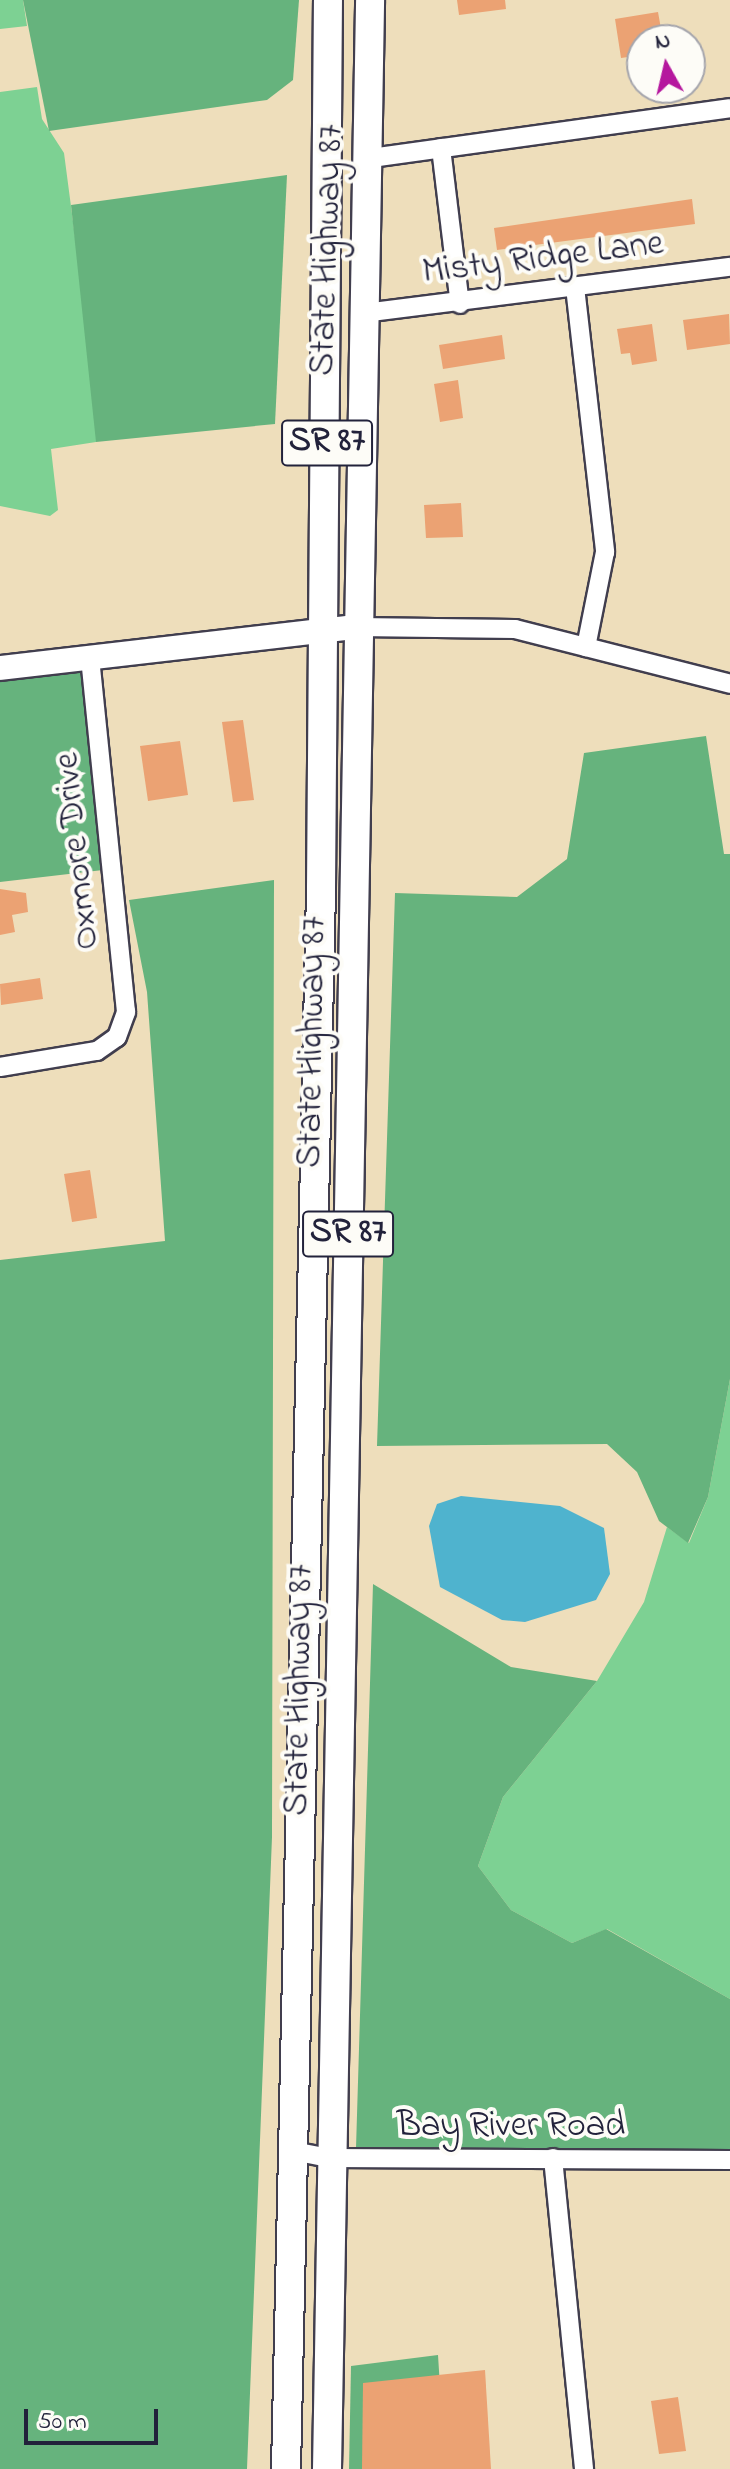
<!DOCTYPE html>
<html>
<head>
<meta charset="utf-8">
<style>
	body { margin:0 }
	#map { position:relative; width:730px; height:2469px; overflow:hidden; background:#eedebb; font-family:"Indie Flower",sans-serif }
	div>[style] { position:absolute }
	.green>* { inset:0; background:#7dd193 }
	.forest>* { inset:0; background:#66b37d }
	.water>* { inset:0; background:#4fb3ce }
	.building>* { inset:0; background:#eba273 }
	.roads { filter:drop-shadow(2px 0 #413e4e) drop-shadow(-2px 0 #413e4e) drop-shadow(0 2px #413e4e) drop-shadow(0 -2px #413e4e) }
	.minor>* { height:18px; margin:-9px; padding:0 9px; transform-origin:9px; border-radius:9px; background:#fff }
	.major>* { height:24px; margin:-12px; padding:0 12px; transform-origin:12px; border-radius:12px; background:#fff }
	.highway>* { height:28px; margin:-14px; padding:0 14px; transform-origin:14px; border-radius:14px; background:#fff }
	span { translate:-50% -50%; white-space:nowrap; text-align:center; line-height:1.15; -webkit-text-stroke:8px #fdfcf7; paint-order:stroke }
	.shield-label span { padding:2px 6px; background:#fdfcf7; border:2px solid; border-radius:6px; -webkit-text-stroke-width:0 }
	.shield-label { font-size:34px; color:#22223b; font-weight:700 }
	.street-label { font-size:36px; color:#22223b }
	.north { position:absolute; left:626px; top:24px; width:80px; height:80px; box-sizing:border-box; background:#fdfcf7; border:2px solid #a5a5ac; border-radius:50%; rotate:352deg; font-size:22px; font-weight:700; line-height:32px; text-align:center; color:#22223b }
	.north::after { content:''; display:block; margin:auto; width:28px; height:36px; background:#b5179e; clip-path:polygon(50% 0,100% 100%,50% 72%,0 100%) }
	.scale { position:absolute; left:24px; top:2409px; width:134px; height:36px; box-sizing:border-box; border:4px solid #22223b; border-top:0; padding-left:10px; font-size:24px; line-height:28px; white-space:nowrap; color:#22223b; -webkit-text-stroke:6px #fdfcf7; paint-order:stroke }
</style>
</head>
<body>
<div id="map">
	<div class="green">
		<i style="clip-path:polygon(0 0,23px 0,27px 26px,0 29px)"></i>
		<i style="clip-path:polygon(37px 87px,42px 119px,64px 153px,99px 420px,96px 442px,51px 449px,58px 510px,50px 516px,0 506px,0 92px)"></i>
		<i style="clip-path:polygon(730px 1379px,730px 1999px,607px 1929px,572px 1943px,511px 1910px,478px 1866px,503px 1797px,597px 1681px,644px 1602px,667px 1527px,689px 1543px,708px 1497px)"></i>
	</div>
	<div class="forest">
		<i style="clip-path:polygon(23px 0,299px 0,293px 80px,267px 100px,49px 131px)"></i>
		<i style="clip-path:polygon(287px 175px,275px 424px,96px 442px,71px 205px)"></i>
		<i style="clip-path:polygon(82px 668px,103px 870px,0 882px,0 679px)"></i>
		<i style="clip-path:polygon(706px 736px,724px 854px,730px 854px,730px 1379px,708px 1497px,688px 1543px,659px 1521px,637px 1472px,607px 1444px,377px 1446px,395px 893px,517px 897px,567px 859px,584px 753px)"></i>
		<i style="clip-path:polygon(274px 880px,272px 1837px,247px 2469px,0 2469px,0 1260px,165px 1241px,147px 992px,129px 900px)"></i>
		<i style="clip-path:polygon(373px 1584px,511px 1667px,597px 1681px,503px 1797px,478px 1866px,511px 1910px,572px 1943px,606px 1929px,730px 1999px,730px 2150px,356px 2148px)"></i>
		<i style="clip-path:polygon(438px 2355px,445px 2469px,349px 2469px,351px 2366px)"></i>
	</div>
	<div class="water">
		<i style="clip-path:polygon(461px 1496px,560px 1506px,604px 1528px,610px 1574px,596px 1600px,525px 1622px,502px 1620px,440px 1587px,429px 1526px,437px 1504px)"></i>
	</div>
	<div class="building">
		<i style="clip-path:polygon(457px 0,505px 0,506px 9px,459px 15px)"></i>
		<i style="clip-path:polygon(658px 12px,663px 40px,642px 40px,642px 55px,621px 58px,615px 19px)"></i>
		<i style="clip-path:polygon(692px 199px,695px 224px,497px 250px,494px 228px)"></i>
		<i style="clip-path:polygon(729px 314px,730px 344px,687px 350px,683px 320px)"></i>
		<i style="clip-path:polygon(652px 324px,657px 361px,632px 365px,630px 353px,621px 354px,617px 329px)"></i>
		<i style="clip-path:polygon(502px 335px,505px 359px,443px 369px,439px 345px)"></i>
		<i style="clip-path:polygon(458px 380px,463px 418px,440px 422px,434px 384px)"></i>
		<i style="clip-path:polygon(461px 503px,463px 537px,426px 538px,424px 505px)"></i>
		<i style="clip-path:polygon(243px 720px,254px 800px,233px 802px,222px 722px)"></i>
		<i style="clip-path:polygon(180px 741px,188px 795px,148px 801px,140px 746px)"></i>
		<i style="clip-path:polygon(0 889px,26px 893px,28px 912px,12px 915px,15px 932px,0 935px)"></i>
		<i style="clip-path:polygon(40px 978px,43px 999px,1px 1005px,0 984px)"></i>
		<i style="clip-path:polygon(90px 1170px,97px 1218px,72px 1222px,64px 1174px)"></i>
		<i style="clip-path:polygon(485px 2370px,491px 2469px,362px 2469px,363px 2383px)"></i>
		<i style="clip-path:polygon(678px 2397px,686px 2451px,659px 2454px,651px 2401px)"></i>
	</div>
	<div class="roads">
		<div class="minor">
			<i style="left:441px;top:148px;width:157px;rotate:83.1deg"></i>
			<i style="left:371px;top:158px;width:362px;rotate:-7.9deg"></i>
			<i style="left:575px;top:287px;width:267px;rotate:83.5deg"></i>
			<i style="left:605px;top:552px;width:97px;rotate:101.3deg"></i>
			<i style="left:364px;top:313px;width:369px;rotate:-7.2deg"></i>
			<i style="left:357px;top:627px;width:158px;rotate:0.7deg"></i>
			<i style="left:515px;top:629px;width:222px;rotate:14.3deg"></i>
			<i style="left:0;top:1067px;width:98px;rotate:-9.4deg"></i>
			<i style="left:97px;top:1051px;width:24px;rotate:-35deg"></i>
			<i style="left:117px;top:1037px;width:27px;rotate:-70deg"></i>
			<i style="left:126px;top:1012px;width:358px;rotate:-95.8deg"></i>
			<i style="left:293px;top:2151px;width:36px;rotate:11deg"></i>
			<i style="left:328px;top:2158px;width:402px;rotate:0.3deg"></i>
			<i style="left:553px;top:2158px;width:313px;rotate:84.3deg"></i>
		</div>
		<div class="major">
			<i style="left:0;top:668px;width:359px;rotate:-6.6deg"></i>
		</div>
		<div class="highway">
			<i style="left:286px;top:2469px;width:1581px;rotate:-88.73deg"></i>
			<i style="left:321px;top:888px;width:888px;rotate:-89.55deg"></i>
			<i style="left:327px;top:2469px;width:2469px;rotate:-89deg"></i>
		</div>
	</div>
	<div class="shield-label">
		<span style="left:327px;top:443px">SR 87</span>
		<span style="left:348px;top:1234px">SR 87</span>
	</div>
	<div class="street-label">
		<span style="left:328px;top:250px;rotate:-88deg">State Highway 87</span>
		<span style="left:543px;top:259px;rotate:-7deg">Misty Ridge Lane</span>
		<span style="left:78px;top:851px;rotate:-96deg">Oxmore Drive</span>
		<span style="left:313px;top:1042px;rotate:-89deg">State Highway 87</span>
		<span style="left:300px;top:1690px;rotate:-89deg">State Highway 87</span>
		<span style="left:511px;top:2127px">Bay River Road</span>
	</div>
	<div class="north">N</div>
	<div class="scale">50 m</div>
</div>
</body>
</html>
